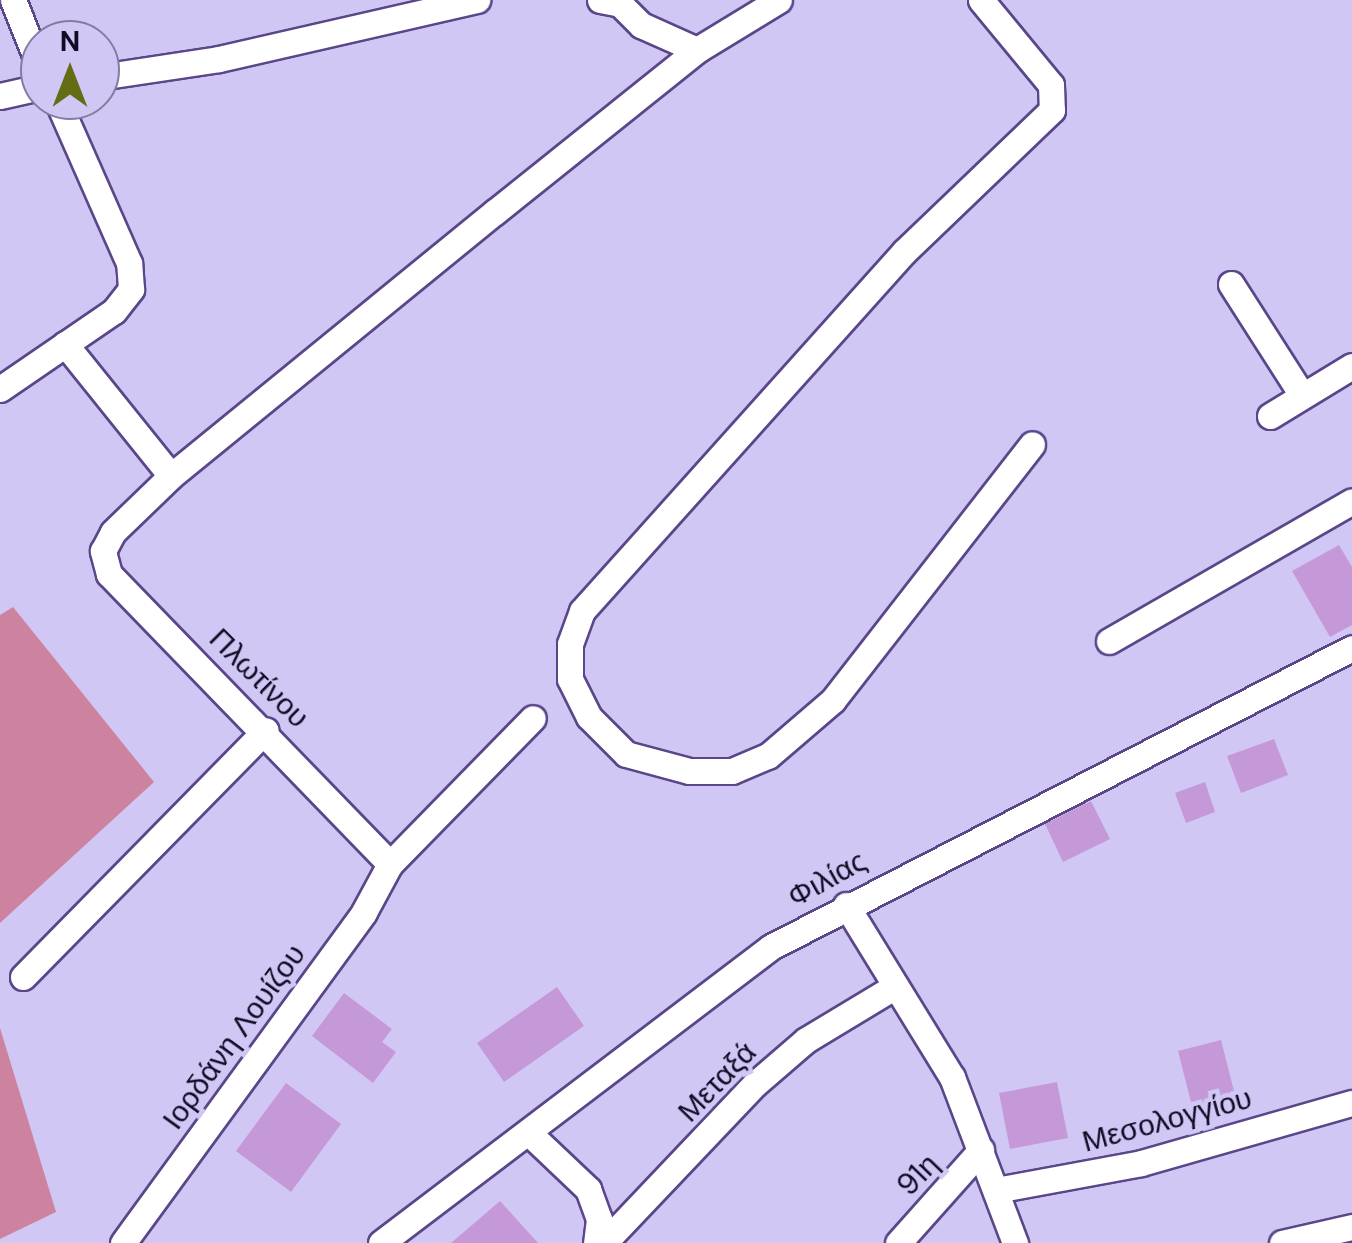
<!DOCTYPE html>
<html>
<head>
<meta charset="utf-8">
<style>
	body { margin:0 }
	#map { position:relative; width:1352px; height:1243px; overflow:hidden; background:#d1c7f5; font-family:"DM Sans",sans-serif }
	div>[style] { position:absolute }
	.green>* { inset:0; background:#cd839f }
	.building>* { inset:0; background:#c599d8 }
	.roads { filter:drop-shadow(2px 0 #5a4689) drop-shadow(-2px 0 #5a4689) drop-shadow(0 2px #5a4689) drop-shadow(0 -2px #5a4689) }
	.street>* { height:25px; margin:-12.5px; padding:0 12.5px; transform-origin:12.5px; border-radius:12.5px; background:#fff }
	span { translate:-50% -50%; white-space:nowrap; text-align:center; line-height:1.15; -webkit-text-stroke:9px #d1c7f5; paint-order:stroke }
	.street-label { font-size:30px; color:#130a25 }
	.north { position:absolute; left:20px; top:20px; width:100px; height:100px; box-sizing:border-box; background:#d1c7f5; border:2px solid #857ba2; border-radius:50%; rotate:0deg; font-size:28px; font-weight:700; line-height:40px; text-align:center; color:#130a25 }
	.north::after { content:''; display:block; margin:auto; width:35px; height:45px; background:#646d14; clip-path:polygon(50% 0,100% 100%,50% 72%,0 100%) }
</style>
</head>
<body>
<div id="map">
	<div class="green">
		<i style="clip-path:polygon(13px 607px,154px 782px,0 923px,0 615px)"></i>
		<i style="clip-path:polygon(0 1028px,56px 1212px,0 1239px)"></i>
	</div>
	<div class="building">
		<i style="clip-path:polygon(1339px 545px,1352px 567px,1352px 625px,1330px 637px,1292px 571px)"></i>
		<i style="clip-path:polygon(1274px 739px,1288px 775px,1241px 793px,1227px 756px)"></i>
		<i style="clip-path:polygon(1205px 782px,1215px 812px,1186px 823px,1175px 793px)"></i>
		<i style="clip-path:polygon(1091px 801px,1110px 839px,1063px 862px,1045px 824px)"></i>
		<i style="clip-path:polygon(557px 987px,584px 1026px,504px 1082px,477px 1043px)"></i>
		<i style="clip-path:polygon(344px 993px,392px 1029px,382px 1042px,396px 1052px,373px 1083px,312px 1036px)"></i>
		<i style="clip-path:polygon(1221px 1040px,1236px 1099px,1193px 1110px,1178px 1051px)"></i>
		<i style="clip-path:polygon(1057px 1082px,1068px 1138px,1010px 1149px,999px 1093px)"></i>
		<i style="clip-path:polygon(286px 1083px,341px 1124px,291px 1192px,236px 1151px)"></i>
		<i style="clip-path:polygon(500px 1201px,538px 1243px,451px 1243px)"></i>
	</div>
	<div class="roads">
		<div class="street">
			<i style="left:13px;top:0;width:73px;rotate:68.3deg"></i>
			<i style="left:600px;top:0;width:20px;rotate:11deg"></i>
			<i style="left:620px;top:4px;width:30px;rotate:45deg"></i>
			<i style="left:641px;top:25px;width:61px;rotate:24.1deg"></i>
			<i style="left:981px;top:0;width:110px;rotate:50.5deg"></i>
			<i style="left:1051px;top:85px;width:25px;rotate:88deg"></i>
			<i style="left:1052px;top:110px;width:205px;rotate:136.2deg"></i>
			<i style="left:904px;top:252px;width:482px;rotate:131.9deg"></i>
			<i style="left:582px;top:611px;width:35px;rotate:110deg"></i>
			<i style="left:570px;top:644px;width:35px;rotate:90deg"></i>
			<i style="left:570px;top:679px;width:42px;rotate:63.4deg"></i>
			<i style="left:589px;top:717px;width:52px;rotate:45deg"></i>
			<i style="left:626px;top:754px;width:65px;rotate:15.1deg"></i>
			<i style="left:689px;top:771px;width:43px"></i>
			<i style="left:732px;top:771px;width:39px;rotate:-23deg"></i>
			<i style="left:768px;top:756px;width:86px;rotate:-40.7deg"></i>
			<i style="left:833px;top:700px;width:324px;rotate:-52.1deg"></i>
			<i style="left:100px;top:77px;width:120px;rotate:-8.6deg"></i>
			<i style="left:219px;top:59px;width:265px;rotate:-12.9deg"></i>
			<i style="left:0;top:96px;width:41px;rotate:-12.7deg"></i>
			<i style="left:1231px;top:284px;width:132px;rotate:57.4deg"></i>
			<i style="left:65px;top:344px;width:169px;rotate:51.2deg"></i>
			<i style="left:0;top:389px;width:138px;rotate:-34.4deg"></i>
			<i style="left:114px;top:311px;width:28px;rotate:-52deg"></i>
			<i style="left:131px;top:289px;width:26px;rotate:-94deg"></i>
			<i style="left:129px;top:263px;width:178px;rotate:-113.8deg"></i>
			<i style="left:1270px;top:416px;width:96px;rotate:-31.4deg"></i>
			<i style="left:1109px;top:641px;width:280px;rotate:-29.9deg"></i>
			<i style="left:390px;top:864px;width:404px;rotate:-134.1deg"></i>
			<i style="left:109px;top:574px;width:24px;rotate:-105deg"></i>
			<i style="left:103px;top:551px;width:21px;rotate:-62deg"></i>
			<i style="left:113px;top:532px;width:81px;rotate:-44deg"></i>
			<i style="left:171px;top:476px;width:418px;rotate:-39.2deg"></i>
			<i style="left:495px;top:212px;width:259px;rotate:-38.7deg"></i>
			<i style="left:697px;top:50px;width:96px;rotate:-31.4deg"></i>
			<i style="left:846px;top:905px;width:202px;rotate:58.4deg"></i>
			<i style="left:952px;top:1077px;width:178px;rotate:69.2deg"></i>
			<i style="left:23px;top:977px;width:346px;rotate:-45.5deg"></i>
			<i style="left:531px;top:1135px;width:79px;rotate:43.5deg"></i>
			<i style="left:588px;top:1189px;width:32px;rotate:70deg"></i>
			<i style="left:599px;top:1219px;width:24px;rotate:97deg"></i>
			<i style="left:996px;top:1190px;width:147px;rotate:-10.5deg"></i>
			<i style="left:1141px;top:1163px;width:219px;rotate:-15.9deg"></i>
			<i style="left:123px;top:1243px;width:409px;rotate:-53.9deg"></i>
			<i style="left:364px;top:912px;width:55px;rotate:-61.6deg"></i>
			<i style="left:390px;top:864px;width:204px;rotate:-45.6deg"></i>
			<i style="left:381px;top:1243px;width:490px;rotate:-37.2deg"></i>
			<i style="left:771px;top:947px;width:653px;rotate:-27.23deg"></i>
			<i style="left:604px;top:1243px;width:219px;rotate:-46.5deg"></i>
			<i style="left:755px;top:1084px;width:67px;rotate:-40.8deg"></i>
			<i style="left:806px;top:1040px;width:103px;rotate:-31.1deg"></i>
			<i style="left:898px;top:1243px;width:125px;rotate:-48.3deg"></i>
			<i style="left:1282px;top:1243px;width:72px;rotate:-12.9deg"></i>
		</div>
	</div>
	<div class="street-label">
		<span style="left:259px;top:678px;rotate:45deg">Πλωτίνου</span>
		<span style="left:827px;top:879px;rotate:-29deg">Φιλίας</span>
		<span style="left:234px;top:1037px;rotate:-54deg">Ιορδάνη Λουίζου</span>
		<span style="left:717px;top:1082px;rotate:-46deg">Μεταξά</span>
		<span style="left:1167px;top:1120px;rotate:-15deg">Μεσολογγίου</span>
		<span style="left:918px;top:1175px;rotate:-46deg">91η</span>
	</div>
	<div class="north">N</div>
</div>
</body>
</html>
